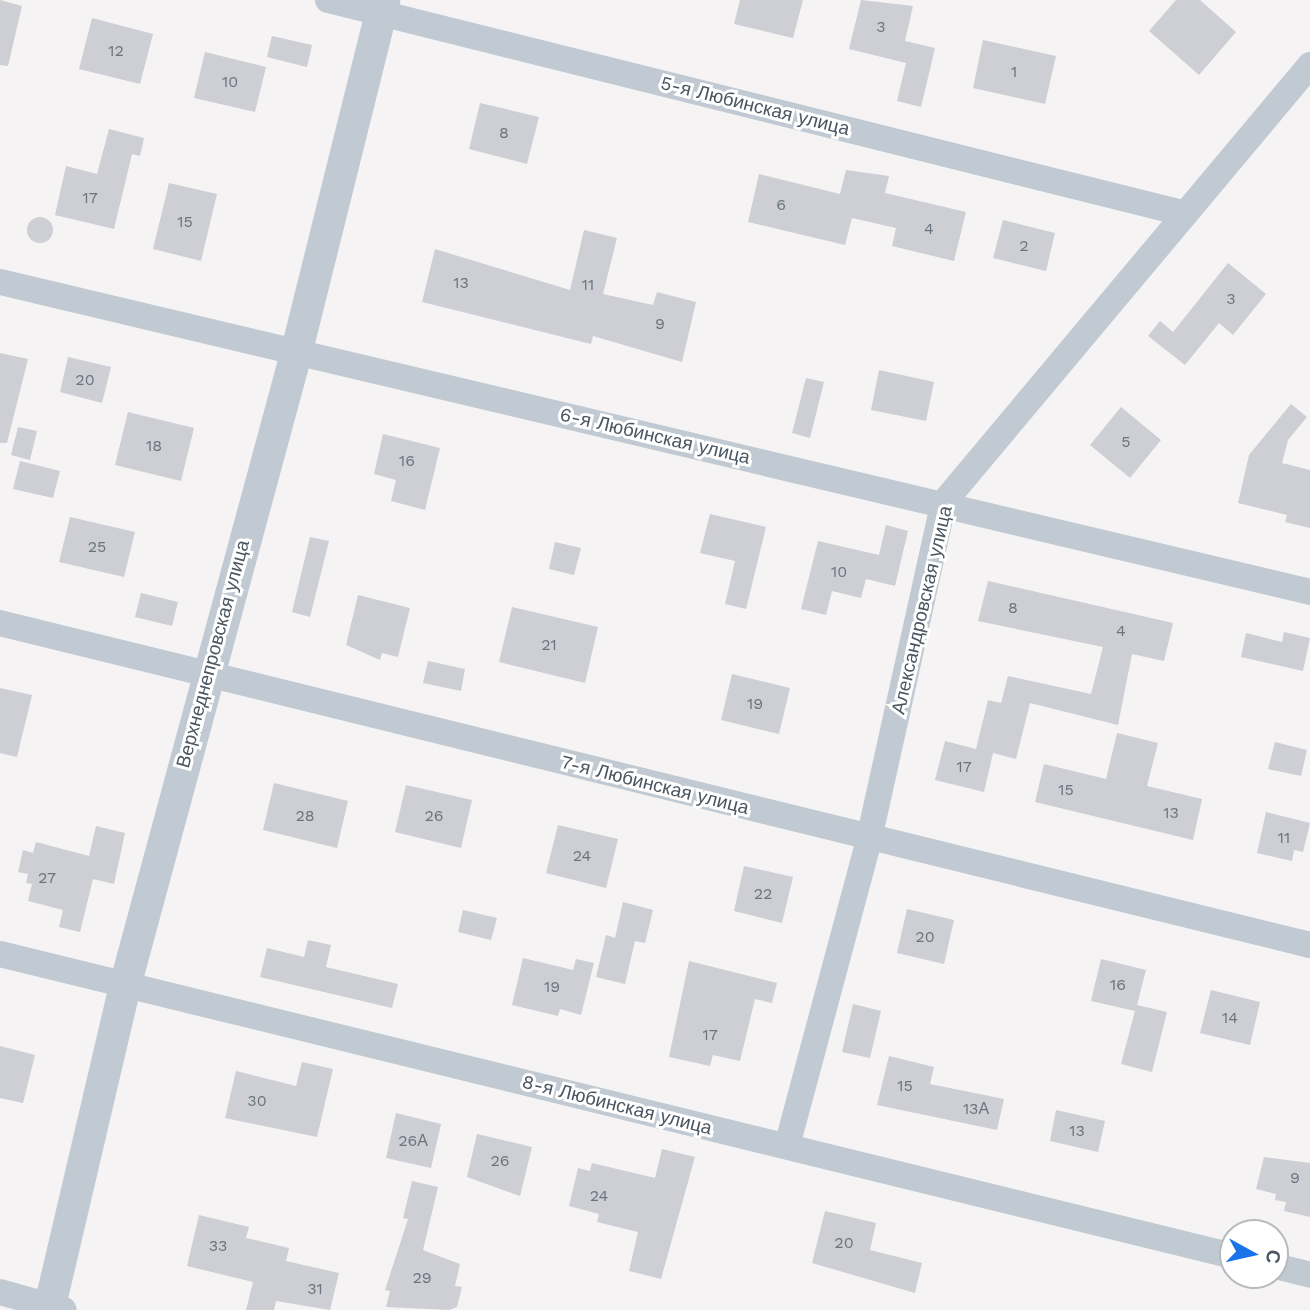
<!DOCTYPE html>
<html>
<head>
<meta charset="utf-8">
<style>
	body { margin:0 }
	#map { position:relative; width:1310px; height:1310px; overflow:hidden; background:#f5f3f3; font-family:"Work Sans",sans-serif }
	div>[style] { position:absolute }
	.building>* { inset:0; background:#cdcfd5 }
	.round { border-radius:50% }
	.minor>* { height:26px; margin:-13px; padding:0 13px; transform-origin:13px; border-radius:13px; background:#c1cad2 }
	.tertiary>* { height:32px; margin:-16px; padding:0 16px; transform-origin:16px; border-radius:16px; background:#c1cad2 }
	span { translate:-50% -50%; white-space:nowrap; text-align:center; line-height:1.15; -webkit-text-stroke:6px #fff; paint-order:stroke }
	.number-label { font-size:16px; color:#6b747e }
	.number-label span { -webkit-text-stroke-width:0 }
	.street-label { font-size:19px; color:#4a5661 }
	.north { position:absolute; left:1219px; top:1219px; width:70px; height:70px; box-sizing:border-box; background:#fff; border:2px solid #b7bbc0; border-radius:50%; rotate:98deg; font-size:19px; font-weight:700; line-height:28px; text-align:center; color:#4a5661 }
	.north::after { content:''; display:block; margin:auto; width:24px; height:32px; background:#1a73e8; clip-path:polygon(50% 0,100% 100%,50% 72%,0 100%) }
</style>
</head>
<body>
<div id="map">
	<div class="building">
		<i style="clip-path:polygon(0 0,22px 6px,8px 66px,0 65px)"></i>
		<i style="clip-path:polygon(740px 0,803px 0,793px 38px,734px 24px)"></i>
		<i style="clip-path:polygon(861px 0,913px 6px,905px 41px,935px 48px,921px 107px,897px 101px,906px 63px,849px 49px)"></i>
		<i style="clip-path:polygon(1176px 0,1200px 0,1236px 32px,1199px 75px,1149px 31px)"></i>
		<i style="clip-path:polygon(92px 18px,153px 34px,140px 84px,79px 69px)"></i>
		<i style="clip-path:polygon(272px 36px,312px 45px,307px 67px,267px 57px)"></i>
		<i style="clip-path:polygon(983px 40px,1056px 56px,1045px 104px,973px 88px)"></i>
		<i style="clip-path:polygon(205px 52px,266px 67px,255px 112px,194px 98px)"></i>
		<i style="clip-path:polygon(480px 103px,539px 117px,527px 164px,469px 149px)"></i>
		<i style="clip-path:polygon(109px 129px,144px 138px,140px 156px,132px 154px,114px 229px,55px 215px,66px 166px,97px 174px)"></i>
		<i style="clip-path:polygon(846px 170px,889px 176px,885px 193px,966px 212px,954px 261px,892px 246px,896px 228px,852px 218px,845px 245px,748px 222px,759px 174px,840px 194px)"></i>
		<i style="clip-path:polygon(169px 183px,217px 194px,201px 261px,153px 249px)"></i>
		<i class="round" style="left:27px;top:217px;width:26px;height:26px"></i>
		<i style="clip-path:polygon(1003px 220px,1055px 233px,1046px 271px,993px 258px)"></i>
		<i style="clip-path:polygon(584px 230px,617px 238px,603px 294px,653px 305px,657px 292px,696px 302px,682px 362px,593px 336px,591px 344px,422px 302px,435px 249px,570px 290px)"></i>
		<i style="clip-path:polygon(1228px 263px,1266px 294px,1233px 335px,1219px 323px,1185px 365px,1148px 336px,1160px 321px,1173px 332px)"></i>
		<i style="clip-path:polygon(0 353px,28px 359px,7px 443px,0 443px)"></i>
		<i style="clip-path:polygon(68px 357px,111px 367px,102px 403px,60px 392px)"></i>
		<i style="clip-path:polygon(879px 370px,934px 382px,926px 421px,871px 410px)"></i>
		<i style="clip-path:polygon(806px 378px,824px 382px,810px 438px,792px 433px)"></i>
		<i style="clip-path:polygon(1291px 404px,1307px 417px,1288px 440px,1282px 463px,1310px 470px,1310px 528px,1285px 522px,1287px 515px,1238px 503px,1249px 455px)"></i>
		<i style="clip-path:polygon(1121px 407px,1161px 440px,1130px 478px,1090px 445px)"></i>
		<i style="clip-path:polygon(128px 412px,194px 428px,181px 481px,115px 465px)"></i>
		<i style="clip-path:polygon(18px 427px,37px 431px,30px 460px,11px 455px)"></i>
		<i style="clip-path:polygon(383px 434px,440px 448px,425px 510px,391px 501px,396px 480px,374px 474px)"></i>
		<i style="clip-path:polygon(20px 461px,60px 471px,53px 498px,13px 489px)"></i>
		<i style="clip-path:polygon(710px 514px,766px 527px,746px 609px,725px 604px,735px 561px,700px 553px)"></i>
		<i style="clip-path:polygon(70px 517px,135px 532px,124px 577px,59px 562px)"></i>
		<i style="clip-path:polygon(886px 525px,908px 531px,895px 586px,866px 579px,861px 598px,832px 591px,826px 615px,801px 609px,818px 541px,879px 555px)"></i>
		<i style="clip-path:polygon(310px 537px,329px 541px,310px 617px,292px 612px)"></i>
		<i style="clip-path:polygon(555px 542px,581px 548px,574px 575px,549px 569px)"></i>
		<i style="clip-path:polygon(988px 581px,1173px 623px,1164px 661px,1132px 654px,1118px 725px,1030px 703px,1016px 759px,993px 753px,984px 792px,935px 780px,945px 741px,976px 749px,988px 700px,1001px 703px,1008px 676px,1091px 694px,1103px 647px,978px 621px)"></i>
		<i style="clip-path:polygon(141px 593px,178px 602px,172px 626px,135px 617px)"></i>
		<i style="clip-path:polygon(358px 595px,410px 608px,398px 657px,382px 653px,380px 660px,346px 645px)"></i>
		<i style="clip-path:polygon(512px 607px,598px 627px,585px 683px,499px 662px)"></i>
		<i style="clip-path:polygon(1284px 632px,1310px 638px,1303px 671px,1241px 657px,1246px 633px,1282px 642px)"></i>
		<i style="clip-path:polygon(428px 661px,465px 669px,461px 691px,423px 683px)"></i>
		<i style="clip-path:polygon(732px 674px,790px 688px,779px 734px,721px 720px)"></i>
		<i style="clip-path:polygon(0 688px,32px 695px,17px 757px,0 753px)"></i>
		<i style="clip-path:polygon(1117px 733px,1158px 743px,1147px 786px,1202px 799px,1193px 840px,1035px 802px,1044px 764px,1106px 779px)"></i>
		<i style="clip-path:polygon(1275px 742px,1307px 750px,1301px 776px,1268px 769px)"></i>
		<i style="clip-path:polygon(274px 783px,348px 801px,337px 848px,263px 830px)"></i>
		<i style="clip-path:polygon(406px 785px,472px 800px,461px 848px,395px 832px)"></i>
		<i style="clip-path:polygon(1266px 812px,1310px 823px,1303px 852px,1294px 850px,1292px 861px,1257px 853px)"></i>
		<i style="clip-path:polygon(558px 825px,618px 839px,606px 888px,546px 873px)"></i>
		<i style="clip-path:polygon(96px 826px,125px 833px,114px 884px,93px 879px,80px 932px,59px 927px,63px 910px,28px 901px,32px 884px,26px 883px,28px 874px,18px 872px,23px 850px,33px 853px,36px 842px,89px 856px)"></i>
		<i style="clip-path:polygon(744px 866px,793px 877px,782px 923px,734px 911px)"></i>
		<i style="clip-path:polygon(623px 902px,653px 910px,645px 943px,635px 941px,625px 984px,596px 977px,606px 935px,615px 938px)"></i>
		<i style="clip-path:polygon(907px 909px,954px 920px,944px 964px,897px 953px)"></i>
		<i style="clip-path:polygon(463px 910px,497px 918px,491px 940px,458px 932px)"></i>
		<i style="clip-path:polygon(308px 940px,331px 945px,326px 967px,398px 984px,392px 1008px,260px 977px,267px 948px,304px 957px)"></i>
		<i style="clip-path:polygon(523px 958px,573px 970px,576px 959px,594px 963px,581px 1015px,560px 1009px,558px 1016px,512px 1005px)"></i>
		<i style="clip-path:polygon(1101px 959px,1146px 970px,1137px 1005px,1167px 1012px,1152px 1072px,1121px 1064px,1135px 1011px,1091px 1001px)"></i>
		<i style="clip-path:polygon(689px 961px,777px 983px,772px 1003px,755px 999px,740px 1061px,713px 1055px,710px 1066px,669px 1057px)"></i>
		<i style="clip-path:polygon(1211px 990px,1260px 1002px,1250px 1045px,1200px 1033px)"></i>
		<i style="clip-path:polygon(853px 1004px,881px 1011px,870px 1058px,842px 1052px)"></i>
		<i style="clip-path:polygon(0 1046px,35px 1055px,23px 1103px,0 1098px)"></i>
		<i style="clip-path:polygon(889px 1056px,934px 1067px,930px 1084px,1004px 1099px,997px 1130px,877px 1105px)"></i>
		<i style="clip-path:polygon(302px 1062px,333px 1069px,317px 1137px,225px 1118px,236px 1071px,296px 1086px)"></i>
		<i style="clip-path:polygon(1056px 1110px,1105px 1121px,1098px 1152px,1050px 1141px)"></i>
		<i style="clip-path:polygon(396px 1113px,441px 1124px,431px 1168px,386px 1158px)"></i>
		<i style="clip-path:polygon(477px 1134px,532px 1147px,520px 1196px,467px 1177px)"></i>
		<i style="clip-path:polygon(662px 1149px,695px 1157px,661px 1279px,629px 1271px,638px 1232px,597px 1222px,599px 1214px,569px 1206px,578px 1168px,590px 1171px,592px 1163px,655px 1178px)"></i>
		<i style="clip-path:polygon(1264px 1157px,1310px 1163px,1310px 1217px,1284px 1211px,1286px 1202px,1275px 1200px,1276px 1194px,1256px 1189px)"></i>
		<i style="clip-path:polygon(412px 1181px,438px 1187px,423px 1250px,460px 1264px,455px 1286px,462px 1287px,457px 1307px,449px 1310px,386px 1307px,390px 1291px,385px 1290px,408px 1219px,403px 1218px)"></i>
		<i style="clip-path:polygon(825px 1211px,876px 1223px,870px 1250px,922px 1263px,915px 1293px,812px 1263px)"></i>
		<i style="clip-path:polygon(199px 1215px,249px 1227px,246px 1238px,289px 1248px,286px 1261px,339px 1273px,330px 1310px,276px 1301px,274px 1310px,246px 1310px,253px 1282px,187px 1266px)"></i>
	</div>
	<div class="minor">
		<i style="left:328px;top:0;width:880px;rotate:14deg"></i>
		<i style="left:0;top:282px;width:1346px;rotate:13.31deg"></i>
		<i style="left:0;top:623px;width:1349px;rotate:13.81deg"></i>
		<i style="left:0;top:954px;width:1269px;rotate:13.76deg"></i>
		<i style="left:787px;top:1146px;width:318px;rotate:-75deg"></i>
		<i style="left:869px;top:839px;width:345px;rotate:-77.5deg"></i>
		<i style="left:944px;top:502px;width:570px;rotate:-50.05deg"></i>
		<i style="left:1275px;top:1266px;width:36px;rotate:14deg"></i>
		<i style="left:0;top:1292px;width:66px;rotate:15.7deg"></i>
	</div>
	<div class="tertiary">
		<i style="left:49px;top:1310px;width:333px;rotate:-76.8deg"></i>
		<i style="left:125px;top:986px;width:655px;rotate:-74.86deg"></i>
		<i style="left:296px;top:354px;width:365px;rotate:-76deg"></i>
	</div>
	<div class="number-label">
		<span style="left:881px;top:27px">3</span>
		<span style="left:116px;top:51px">12</span>
		<span style="left:1014px;top:72px">1</span>
		<span style="left:230px;top:82px">10</span>
		<span style="left:504px;top:133px">8</span>
		<span style="left:90px;top:198px">17</span>
		<span style="left:781px;top:205px">6</span>
		<span style="left:185px;top:222px">15</span>
		<span style="left:929px;top:229px">4</span>
		<span style="left:1024px;top:246px">2</span>
		<span style="left:461px;top:283px">13</span>
		<span style="left:588px;top:285px">11</span>
		<span style="left:1231px;top:299px">3</span>
		<span style="left:660px;top:324px">9</span>
		<span style="left:85px;top:380px">20</span>
		<span style="left:1126px;top:442px">5</span>
		<span style="left:154px;top:446px">18</span>
		<span style="left:407px;top:461px">16</span>
		<span style="left:97px;top:547px">25</span>
		<span style="left:839px;top:572px">10</span>
		<span style="left:1013px;top:608px">8</span>
		<span style="left:1121px;top:631px">4</span>
		<span style="left:549px;top:645px">21</span>
		<span style="left:755px;top:704px">19</span>
		<span style="left:964px;top:767px">17</span>
		<span style="left:1066px;top:790px">15</span>
		<span style="left:1171px;top:813px">13</span>
		<span style="left:305px;top:816px">28</span>
		<span style="left:434px;top:816px">26</span>
		<span style="left:1284px;top:838px">11</span>
		<span style="left:582px;top:856px">24</span>
		<span style="left:47px;top:878px">27</span>
		<span style="left:763px;top:894px">22</span>
		<span style="left:925px;top:937px">20</span>
		<span style="left:1118px;top:985px">16</span>
		<span style="left:552px;top:987px">19</span>
		<span style="left:1230px;top:1018px">14</span>
		<span style="left:710px;top:1035px">17</span>
		<span style="left:905px;top:1086px">15</span>
		<span style="left:257px;top:1101px">30</span>
		<span style="left:976px;top:1109px">13А</span>
		<span style="left:1077px;top:1131px">13</span>
		<span style="left:413px;top:1141px">26А</span>
		<span style="left:500px;top:1161px">26</span>
		<span style="left:1295px;top:1178px">9</span>
		<span style="left:599px;top:1196px">24</span>
		<span style="left:844px;top:1243px">20</span>
		<span style="left:218px;top:1246px">33</span>
		<span style="left:422px;top:1278px">29</span>
		<span style="left:315px;top:1289px">31</span>
	</div>
	<div class="street-label">
		<span style="left:755px;top:106px;rotate:14deg">5-я Любинская улица</span>
		<span style="left:655px;top:436px;rotate:13deg">6-я Любинская улица</span>
		<span style="left:922px;top:610px;rotate:-77deg">Александровская улица</span>
		<span style="left:213px;top:654px;rotate:-75deg">Верхнеднепровская улица</span>
		<span style="left:655px;top:785px;rotate:14deg">7-я Любинская улица</span>
		<span style="left:617px;top:1105px;rotate:14deg">8-я Любинская улица</span>
	</div>
	<div class="north">С</div>
</div>
</body>
</html>
